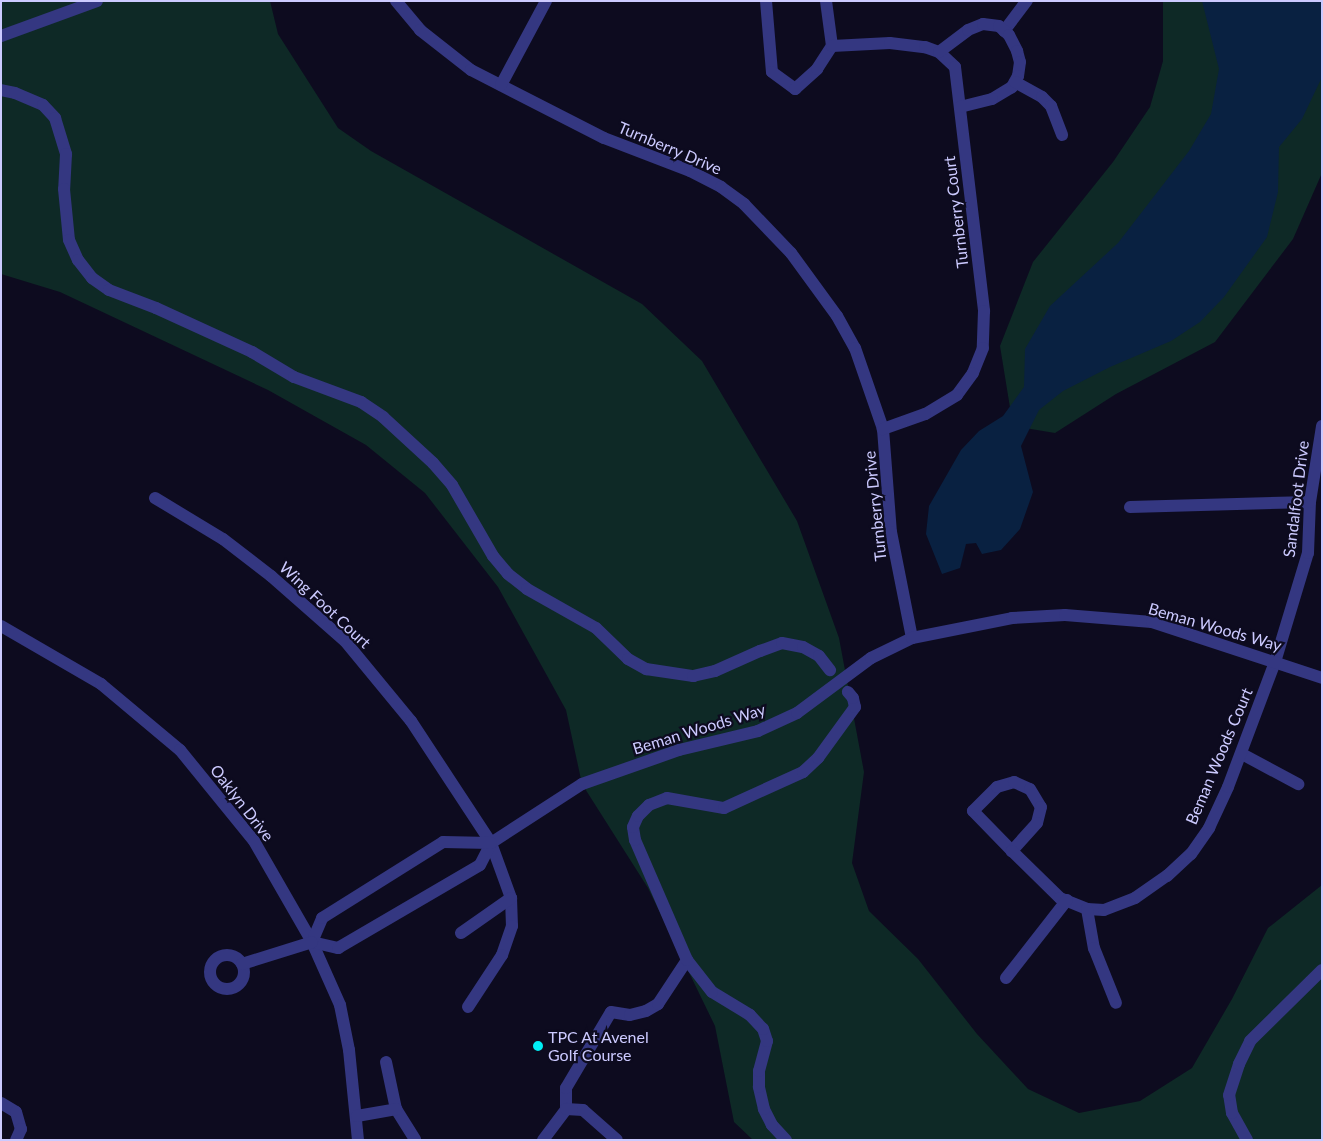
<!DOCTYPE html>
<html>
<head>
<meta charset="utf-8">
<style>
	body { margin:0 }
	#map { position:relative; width:1323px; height:1141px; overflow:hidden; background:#0d0b1f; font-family:Lato,sans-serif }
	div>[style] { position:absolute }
	.green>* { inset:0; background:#0e2926 }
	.water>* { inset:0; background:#092141 }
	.minor>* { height:12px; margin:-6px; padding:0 6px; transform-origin:6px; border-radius:6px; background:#343781 }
	.minor>.ring { margin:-6px; padding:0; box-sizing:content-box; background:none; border:12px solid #343781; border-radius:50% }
	.dots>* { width:14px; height:14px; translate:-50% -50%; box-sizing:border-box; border:2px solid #0d0b1f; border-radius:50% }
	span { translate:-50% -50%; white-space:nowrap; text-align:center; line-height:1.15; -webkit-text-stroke:4.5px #0d0b1f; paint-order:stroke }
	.street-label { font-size:16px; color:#cccaff }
	.poi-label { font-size:16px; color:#cccaff }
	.left { translate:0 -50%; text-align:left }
	.frame { position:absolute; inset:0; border:2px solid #cccaff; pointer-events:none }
</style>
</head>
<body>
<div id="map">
	<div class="green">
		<i style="clip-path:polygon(1px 1px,270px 1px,278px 34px,338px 128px,371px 151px,642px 304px,702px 361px,797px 521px,839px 638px,864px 772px,852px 863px,869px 911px,918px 959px,977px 1034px,1028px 1089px,1079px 1113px,1140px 1101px,1192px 1068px,1232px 999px,1268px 928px,1322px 885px,1322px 1140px,753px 1140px,734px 1122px,715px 1026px,648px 888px,582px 784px,566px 710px,498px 587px,425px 493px,366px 445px,268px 390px,60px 292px,1px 274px)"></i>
		<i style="clip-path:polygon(1163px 1px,1322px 1px,1322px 173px,1293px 239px,1215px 342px,1116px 394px,1055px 433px,1013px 426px,1000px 346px,1033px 262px,1113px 162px,1150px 107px,1163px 61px)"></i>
	</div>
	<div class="water">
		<i style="clip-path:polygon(1202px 1px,1322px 1px,1322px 77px,1302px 119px,1279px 147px,1278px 192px,1267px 237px,1224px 297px,1200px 322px,1171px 341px,1110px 367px,1063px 391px,1039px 410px,1021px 446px,1033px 492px,1020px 529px,1001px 550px,982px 554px,976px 543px,966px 544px,960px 568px,942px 574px,926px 534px,929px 506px,961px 450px,979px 431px,1003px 416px,1024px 387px,1025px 349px,1050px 306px,1118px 243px,1189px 151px,1211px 114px,1219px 69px)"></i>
	</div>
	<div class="minor">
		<i style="left:396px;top:1px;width:38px;rotate:50deg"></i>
		<i style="left:420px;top:30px;width:65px;rotate:38.1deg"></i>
		<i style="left:471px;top:70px;width:149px;rotate:27.1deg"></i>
		<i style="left:604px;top:138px;width:92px;rotate:21deg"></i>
		<i style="left:690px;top:171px;width:35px;rotate:27deg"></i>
		<i style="left:721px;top:187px;width:29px;rotate:36deg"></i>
		<i style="left:744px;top:204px;width:68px;rotate:46.2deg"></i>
		<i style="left:791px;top:253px;width:78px;rotate:53.9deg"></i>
		<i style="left:837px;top:316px;width:37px;rotate:61deg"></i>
		<i style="left:855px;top:348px;width:86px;rotate:70.9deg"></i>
		<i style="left:883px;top:429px;width:103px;rotate:85.6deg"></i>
		<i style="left:891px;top:532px;width:108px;rotate:78.8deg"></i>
		<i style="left:766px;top:1px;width:71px;rotate:85.2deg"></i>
		<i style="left:772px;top:72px;width:29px;rotate:36deg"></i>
		<i style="left:795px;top:89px;width:30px;rotate:-42deg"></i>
		<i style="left:817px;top:69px;width:27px;rotate:-57deg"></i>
		<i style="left:832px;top:46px;width:45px;rotate:-97.6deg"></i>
		<i style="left:1004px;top:31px;width:38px;rotate:-53deg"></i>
		<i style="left:1px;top:36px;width:102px;rotate:-20deg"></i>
		<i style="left:832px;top:46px;width:58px;rotate:-3deg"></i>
		<i style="left:890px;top:43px;width:35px;rotate:7deg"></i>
		<i style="left:925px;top:47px;width:15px;rotate:20deg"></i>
		<i style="left:939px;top:52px;width:22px;rotate:43deg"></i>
		<i style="left:955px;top:67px;width:246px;rotate:83.2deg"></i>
		<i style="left:984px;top:311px;width:37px;rotate:92deg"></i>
		<i style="left:983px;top:348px;width:27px;rotate:112deg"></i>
		<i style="left:973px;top:373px;width:27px;rotate:126deg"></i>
		<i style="left:957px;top:395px;width:37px;rotate:149deg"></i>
		<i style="left:925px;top:414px;width:45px;rotate:160.3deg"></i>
		<i style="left:939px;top:52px;width:36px;rotate:-37deg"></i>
		<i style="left:968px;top:30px;width:16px;rotate:-22deg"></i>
		<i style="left:983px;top:24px;width:16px;rotate:7deg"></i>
		<i style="left:999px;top:26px;width:13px;rotate:42deg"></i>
		<i style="left:1009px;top:35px;width:18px;rotate:63deg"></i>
		<i style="left:1017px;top:51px;width:11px;rotate:75deg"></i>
		<i style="left:1020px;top:62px;width:14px;rotate:98deg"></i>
		<i style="left:1018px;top:76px;width:13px;rotate:119deg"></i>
		<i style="left:1012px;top:87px;width:23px;rotate:149deg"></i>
		<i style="left:992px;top:99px;width:33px;rotate:166deg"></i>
		<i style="left:1015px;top:82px;width:31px;rotate:29deg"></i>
		<i style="left:1042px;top:97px;width:13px;rotate:45deg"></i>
		<i style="left:1051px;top:106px;width:31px;rotate:69deg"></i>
		<i style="left:501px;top:85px;width:95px;rotate:-61.8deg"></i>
		<i style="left:1px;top:90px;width:14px;rotate:12deg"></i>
		<i style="left:15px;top:93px;width:30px;rotate:23deg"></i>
		<i style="left:43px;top:105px;width:18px;rotate:47deg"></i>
		<i style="left:55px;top:118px;width:38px;rotate:73deg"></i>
		<i style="left:66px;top:154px;width:35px;rotate:93deg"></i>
		<i style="left:64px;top:189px;width:51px;rotate:84.4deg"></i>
		<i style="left:69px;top:240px;width:22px;rotate:66deg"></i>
		<i style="left:78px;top:260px;width:23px;rotate:52deg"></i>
		<i style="left:92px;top:278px;width:21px;rotate:35deg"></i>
		<i style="left:109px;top:290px;width:50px;rotate:21deg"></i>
		<i style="left:156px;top:308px;width:106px;rotate:24.6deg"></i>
		<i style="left:252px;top:352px;width:49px;rotate:30.8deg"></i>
		<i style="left:294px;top:377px;width:72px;rotate:20.5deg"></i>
		<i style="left:361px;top:402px;width:27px;rotate:34deg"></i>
		<i style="left:383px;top:417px;width:68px;rotate:42.6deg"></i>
		<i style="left:433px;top:463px;width:29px;rotate:49deg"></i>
		<i style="left:452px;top:485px;width:82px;rotate:60deg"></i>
		<i style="left:493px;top:556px;width:23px;rotate:50deg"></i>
		<i style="left:508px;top:574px;width:24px;rotate:38deg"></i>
		<i style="left:527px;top:589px;width:79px;rotate:29.5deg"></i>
		<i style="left:596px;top:628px;width:45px;rotate:44.1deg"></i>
		<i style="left:628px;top:659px;width:21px;rotate:29deg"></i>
		<i style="left:646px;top:669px;width:48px;rotate:8.5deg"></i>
		<i style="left:693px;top:676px;width:23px;rotate:-13deg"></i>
		<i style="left:715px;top:671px;width:49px;rotate:-24deg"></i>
		<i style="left:760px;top:651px;width:23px;rotate:-20deg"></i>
		<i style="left:782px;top:643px;width:21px;rotate:11deg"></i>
		<i style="left:803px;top:647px;width:18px;rotate:29deg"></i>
		<i style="left:819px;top:656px;width:18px;rotate:52deg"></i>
		<i style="left:155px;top:498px;width:79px;rotate:31.1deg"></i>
		<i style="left:223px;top:539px;width:61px;rotate:37.6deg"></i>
		<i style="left:271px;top:576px;width:98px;rotate:41.3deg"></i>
		<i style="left:345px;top:641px;width:104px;rotate:50.5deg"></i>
		<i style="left:411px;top:721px;width:146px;rotate:56.7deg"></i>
		<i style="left:491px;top:843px;width:59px;rotate:70deg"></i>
		<i style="left:511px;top:898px;width:28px;rotate:88deg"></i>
		<i style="left:512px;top:926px;width:31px;rotate:109deg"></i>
		<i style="left:502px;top:955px;width:62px;rotate:123.2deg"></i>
		<i style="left:1130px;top:507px;width:180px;rotate:-1.6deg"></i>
		<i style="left:1px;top:626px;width:116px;rotate:30.1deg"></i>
		<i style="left:101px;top:684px;width:103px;rotate:39.9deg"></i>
		<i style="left:180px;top:750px;width:117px;rotate:50.9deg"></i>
		<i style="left:254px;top:841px;width:116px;rotate:60.1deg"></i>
		<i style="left:312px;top:942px;width:69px;rotate:66deg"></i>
		<i style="left:340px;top:1005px;width:46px;rotate:78.7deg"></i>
		<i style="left:349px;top:1050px;width:90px;rotate:84.3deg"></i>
		<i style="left:1242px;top:754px;width:64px;rotate:28.2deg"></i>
		<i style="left:1012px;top:851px;width:56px;rotate:-134.3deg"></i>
		<i style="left:973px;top:811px;width:34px;rotate:-45deg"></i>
		<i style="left:997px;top:787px;width:18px;rotate:-16deg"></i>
		<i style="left:1014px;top:782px;width:17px;rotate:24deg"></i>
		<i style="left:1030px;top:789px;width:21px;rotate:59deg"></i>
		<i style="left:1041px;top:807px;width:16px;rotate:104deg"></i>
		<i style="left:1037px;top:823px;width:38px;rotate:132deg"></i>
		<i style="left:1012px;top:851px;width:67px;rotate:44.4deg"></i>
		<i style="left:1060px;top:898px;width:29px;rotate:22deg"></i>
		<i style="left:1087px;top:909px;width:17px;rotate:3deg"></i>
		<i style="left:1104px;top:910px;width:33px;rotate:-21deg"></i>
		<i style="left:1135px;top:898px;width:39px;rotate:-35deg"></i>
		<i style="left:1167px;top:876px;width:33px;rotate:-43deg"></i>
		<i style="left:1191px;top:854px;width:32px;rotate:-55deg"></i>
		<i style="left:1209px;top:828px;width:45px;rotate:-65.1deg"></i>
		<i style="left:1228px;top:787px;width:134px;rotate:-69.4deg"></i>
		<i style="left:1275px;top:662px;width:114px;rotate:-73.2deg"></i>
		<i style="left:1308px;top:553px;width:51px;rotate:-87.8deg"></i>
		<i style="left:1310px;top:502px;width:77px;rotate:-81deg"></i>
		<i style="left:1087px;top:909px;width:40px;rotate:80deg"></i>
		<i style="left:1094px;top:948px;width:59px;rotate:68.2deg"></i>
		<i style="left:461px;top:933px;width:61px;rotate:-35deg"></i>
		<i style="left:312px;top:942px;width:27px;rotate:13deg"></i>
		<i style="left:338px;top:948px;width:164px;rotate:-30.3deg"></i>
		<i style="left:480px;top:865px;width:25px;rotate:-63deg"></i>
		<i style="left:491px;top:843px;width:108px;rotate:-33deg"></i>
		<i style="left:582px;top:784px;width:103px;rotate:-19.3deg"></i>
		<i style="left:679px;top:750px;width:81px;rotate:-13.5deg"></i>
		<i style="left:758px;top:731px;width:43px;rotate:-24.8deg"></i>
		<i style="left:797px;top:713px;width:92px;rotate:-36.6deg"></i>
		<i style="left:871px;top:658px;width:46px;rotate:-26deg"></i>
		<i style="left:912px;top:638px;width:102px;rotate:-11.3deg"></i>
		<i style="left:1012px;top:618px;width:53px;rotate:-3.2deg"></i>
		<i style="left:1065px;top:615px;width:87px;rotate:4.6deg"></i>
		<i style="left:1152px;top:622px;width:179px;rotate:18.2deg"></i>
		<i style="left:312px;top:942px;width:26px;rotate:-67deg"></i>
		<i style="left:322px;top:918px;width:143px;rotate:-32.1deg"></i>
		<i style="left:443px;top:842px;width:48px;rotate:1.2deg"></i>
		<i class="ring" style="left:210px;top:955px;width:22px;height:22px"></i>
		<i style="left:242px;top:964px;width:73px;rotate:-17.4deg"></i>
		<i style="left:1006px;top:978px;width:99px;rotate:-52deg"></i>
		<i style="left:386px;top:1062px;width:48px;rotate:78deg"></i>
		<i style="left:396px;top:1109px;width:36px;rotate:58deg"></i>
		<i style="left:1px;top:1103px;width:17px;rotate:31deg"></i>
		<i style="left:16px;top:1112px;width:18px;rotate:74deg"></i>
		<i style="left:21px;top:1129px;width:12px;rotate:114deg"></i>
		<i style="left:566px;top:1109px;width:21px;rotate:-90deg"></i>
		<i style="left:566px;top:1088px;width:88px;rotate:-59.4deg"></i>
		<i style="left:611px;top:1012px;width:19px;rotate:9deg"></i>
		<i style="left:630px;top:1015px;width:16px;rotate:-14deg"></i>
		<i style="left:646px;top:1011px;width:14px;rotate:-30deg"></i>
		<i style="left:658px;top:1004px;width:53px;rotate:-56.6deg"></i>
		<i style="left:357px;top:1116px;width:40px;rotate:-10deg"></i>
		<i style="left:543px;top:1140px;width:39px;rotate:-53deg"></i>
		<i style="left:566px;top:1109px;width:17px;rotate:3deg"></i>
		<i style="left:583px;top:1110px;width:45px;rotate:41.4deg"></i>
		<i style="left:786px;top:1140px;width:21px;rotate:-133deg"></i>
		<i style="left:772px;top:1125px;width:18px;rotate:-117deg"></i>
		<i style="left:764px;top:1109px;width:23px;rotate:-103deg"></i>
		<i style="left:759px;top:1087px;width:16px;rotate:-90deg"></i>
		<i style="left:759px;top:1071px;width:31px;rotate:-75deg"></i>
		<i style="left:767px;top:1041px;width:13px;rotate:-108deg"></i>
		<i style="left:763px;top:1029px;width:19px;rotate:-133deg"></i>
		<i style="left:750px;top:1015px;width:44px;rotate:-148.8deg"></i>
		<i style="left:712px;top:992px;width:41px;rotate:-128deg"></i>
		<i style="left:687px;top:960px;width:131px;rotate:-113.4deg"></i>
		<i style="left:635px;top:840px;width:13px;rotate:-99deg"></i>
		<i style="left:633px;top:827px;width:12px;rotate:-66deg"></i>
		<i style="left:638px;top:816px;width:16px;rotate:-45deg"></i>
		<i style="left:649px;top:805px;width:19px;rotate:-21deg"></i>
		<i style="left:667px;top:798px;width:58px;rotate:10deg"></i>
		<i style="left:724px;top:808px;width:87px;rotate:-24.5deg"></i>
		<i style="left:803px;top:772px;width:21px;rotate:-43deg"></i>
		<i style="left:818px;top:758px;width:63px;rotate:-54deg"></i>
		<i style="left:855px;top:707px;width:9px;rotate:-103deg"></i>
		<i style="left:853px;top:698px;width:8px;rotate:-130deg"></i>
		<i style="left:1247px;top:1140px;width:31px;rotate:-119deg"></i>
		<i style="left:1232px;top:1113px;width:18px;rotate:-99deg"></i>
		<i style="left:1229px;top:1095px;width:33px;rotate:-72deg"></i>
		<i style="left:1239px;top:1064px;width:25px;rotate:-64deg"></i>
		<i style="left:1250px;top:1041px;width:101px;rotate:-44.6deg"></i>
	</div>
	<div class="dots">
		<i style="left:538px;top:1046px;background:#00eef5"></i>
	</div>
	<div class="street-label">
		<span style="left:670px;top:148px;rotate:23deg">Turnberry Drive</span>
		<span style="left:956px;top:212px;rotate:-97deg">Turnberry Court</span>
		<span style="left:1296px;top:499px;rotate:-83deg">Sandalfoot Drive</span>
		<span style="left:875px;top:506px;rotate:-96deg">Turnberry Drive</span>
		<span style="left:325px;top:605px;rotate:43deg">Wing Foot Court</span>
		<span style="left:1215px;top:627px;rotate:16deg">Beman Woods Way</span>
		<span style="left:699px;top:729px;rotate:-17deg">Beman Woods Way</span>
		<span style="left:1219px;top:756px;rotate:-67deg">Beman Woods Court</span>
		<span style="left:242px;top:803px;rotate:52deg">Oaklyn Drive</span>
	</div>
	<div class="poi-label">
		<span class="left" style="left:548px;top:1046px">TPC At Avenel<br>Golf Course</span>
	</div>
	<div class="frame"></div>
</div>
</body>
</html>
